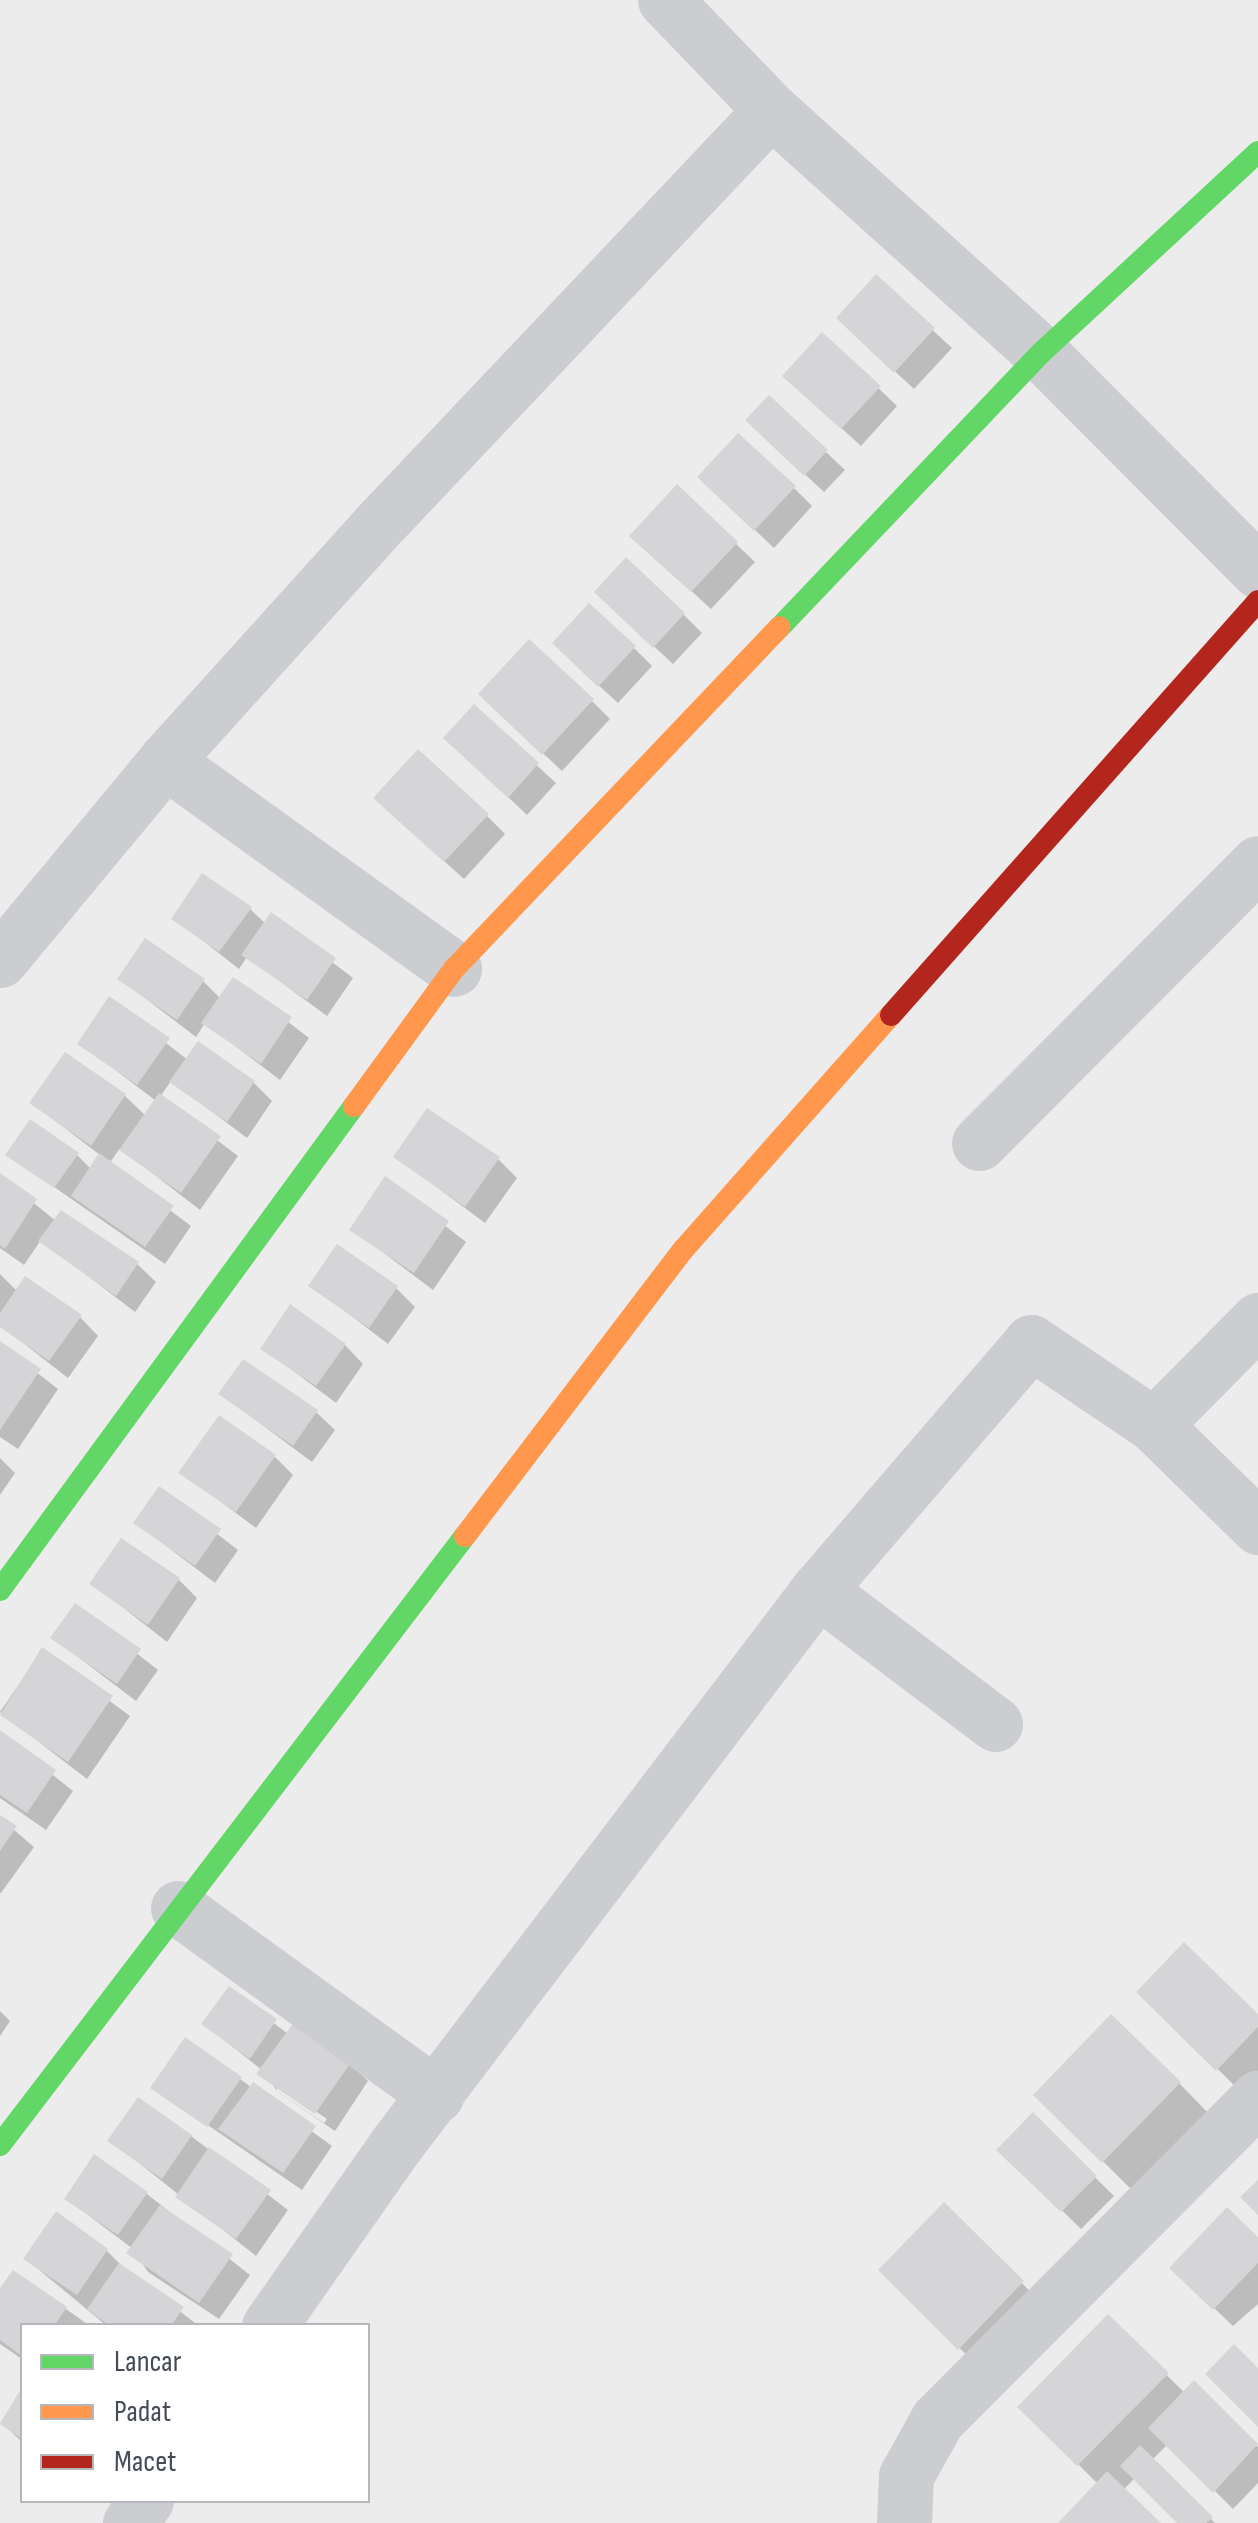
<!DOCTYPE html>
<html>
<head>
<meta charset="utf-8">
<style>
	body { margin:0 }
	#map { position:relative; width:1258px; height:2523px; overflow:hidden; background:#edecec; font-family:"Sofia Sans Condensed",sans-serif }
	div>[style] { position:absolute }
	.shadow>* { inset:0; background:#0003 }
	.building>* { inset:0; background:#d5d4d7 }
	.street>* { height:55px; margin:-27.5px; padding:0 27.5px; transform-origin:27.5px; border-radius:27.5px; background:#cbcdd0 }
	.fast>* { height:22px; margin:-11px; padding:0 11px; transform-origin:11px; border-radius:11px; background:#63d668 }
	.slow>* { height:22px; margin:-11px; padding:0 11px; transform-origin:11px; border-radius:11px; background:#ff974d }
	.jam>* { height:22px; margin:-11px; padding:0 11px; transform-origin:11px; border-radius:11px; background:#b3261e }
	span { translate:-50% -50%; white-space:nowrap; text-align:center; line-height:1.15; -webkit-text-stroke:8px #fff; paint-order:stroke }
	.legend { position:absolute; left:20px; top:2323px; width:350px; height:180px; box-sizing:border-box; background:#fff; border:2px solid #b5b7bc; margin:0; padding:12px 18px; list-style:none; font-size:30px; color:#454c58 }
	.legend li { display:flex; align-items:center; gap:20px; height:50px }
	.legend b { width:50px; border:2px solid #b5b7bc }
</style>
</head>
<body>
<div id="map">
	<div class="shadow">
		<i style="clip-path:polygon(876px 278px,952px 348px,914px 389px,857px 336px)"></i>
		<i style="clip-path:polygon(823px 335px,897px 406px,861px 446px,804px 394px)"></i>
		<i style="clip-path:polygon(769px 398px,845px 470px,824px 492px,766px 438px)"></i>
		<i style="clip-path:polygon(677px 488px,755px 562px,711px 609px,651px 554px)"></i>
		<i style="clip-path:polygon(794px 488px,812px 506px,774px 548px,719px 496px)"></i>
		<i style="clip-path:polygon(615px 610px,683px 614px,702px 633px,673px 664px)"></i>
		<i style="clip-path:polygon(634px 648px,652px 666px,618px 703px,573px 662px)"></i>
		<i style="clip-path:polygon(592px 701px,610px 719px,562px 771px,500px 713px)"></i>
		<i style="clip-path:polygon(474px 708px,556px 783px,527px 815px,465px 756px)"></i>
		<i style="clip-path:polygon(394px 816px,487px 816px,505px 834px,464px 879px)"></i>
		<i style="clip-path:polygon(250px 909px,266px 924px,272px 916px,353px 978px,327px 1016px,247px 957px,239px 969px,174px 918px)"></i>
		<i style="clip-path:polygon(120px 979px,203px 981px,221px 999px,234px 980px,309px 1038px,280px 1080px,205px 1023px,196px 1037px)"></i>
		<i style="clip-path:polygon(110px 1000px,188px 1060px,254px 1083px,272px 1101px,247px 1138px,171px 1081px,160px 1097px,238px 1156px,200px 1210px,120px 1148px,109px 1164px,191px 1226px,165px 1264px,8px 1155px,77px 1155px,91px 1169px,100px 1155px,32px 1103px,125px 1096px,146px 1116px,156px 1101px,80px 1043px)"></i>
		<i style="clip-path:polygon(396px 1157px,498px 1159px,517px 1178px,485px 1223px)"></i>
		<i style="clip-path:polygon(0 1176px,56px 1221px,137px 1264px,156px 1282px,135px 1312px,41px 1240px,24px 1265px,0 1248px)"></i>
		<i style="clip-path:polygon(386px 1180px,466px 1242px,433px 1290px,352px 1229px)"></i>
		<i style="clip-path:polygon(0 1274px,18px 1292px,80px 1317px,98px 1336px,68px 1378px,0 1325px)"></i>
		<i style="clip-path:polygon(311px 1285px,396px 1288px,415px 1307px,388px 1344px)"></i>
		<i style="clip-path:polygon(0 1344px,58px 1389px,18px 1449px,0 1437px)"></i>
		<i style="clip-path:polygon(345px 1345px,363px 1364px,336px 1403px,263px 1348px)"></i>
		<i style="clip-path:polygon(221px 1394px,316px 1412px,335px 1430px,312px 1462px)"></i>
		<i style="clip-path:polygon(275px 1457px,293px 1475px,256px 1528px,181px 1472px)"></i>
		<i style="clip-path:polygon(0 1458px,15px 1473px,0 1495px)"></i>
		<i style="clip-path:polygon(160px 1490px,238px 1550px,215px 1583px,136px 1523px)"></i>
		<i style="clip-path:polygon(179px 1580px,197px 1598px,167px 1642px,93px 1584px)"></i>
		<i style="clip-path:polygon(76px 1606px,158px 1670px,136px 1701px,53px 1638px)"></i>
		<i style="clip-path:polygon(42px 1651px,130px 1716px,87px 1779px,0 1712px)"></i>
		<i style="clip-path:polygon(0 1733px,73px 1791px,46px 1830px,0 1798px)"></i>
		<i style="clip-path:polygon(0 1818px,34px 1847px,1px 1893px,0 1893px)"></i>
		<i style="clip-path:polygon(evenodd,229px 1989px,288px 2034px,350px 2063px,368px 2081px,335px 2131px,278px 2092px,262px 2070px,204px 2024px,229px 1989px,277px 2085px,327px 2119px,324px 2123px,277px 2091px,277px 2085px)"></i>
		<i style="clip-path:polygon(1140px 1992px,1258px 2017px,1258px 2098px,1253px 2104px)"></i>
		<i style="clip-path:polygon(0 2011px,10px 2021px,0 2036px)"></i>
		<i style="clip-path:polygon(240px 2079px,332px 2146px,302px 2190px,154px 2088px)"></i>
		<i style="clip-path:polygon(1179px 2083px,1214px 2119px,1139px 2197px,1036px 2095px)"></i>
		<i style="clip-path:polygon(1033px 2116px,1114px 2196px,1081px 2229px,1000px 2150px)"></i>
		<i style="clip-path:polygon(191px 2136px,288px 2210px,256px 2256px,110px 2140px)"></i>
		<i style="clip-path:polygon(147px 2194px,250px 2275px,219px 2319px,148px 2272px,133px 2249px,67px 2199px)"></i>
		<i style="clip-path:polygon(944px 2206px,1057px 2318px,995px 2383px,881px 2270px)"></i>
		<i style="clip-path:polygon(1258px 2241px,1258px 2304px,1233px 2326px,1172px 2268px)"></i>
		<i style="clip-path:polygon(107px 2251px,125px 2269px,199px 2326px,107px 2326px,26px 2259px)"></i>
		<i style="clip-path:polygon(0 2292px,66px 2309px,90px 2326px,22px 2326px,22px 2359px,0 2344px)"></i>
		<i style="clip-path:polygon(1108px 2318px,1185px 2393px,1194px 2384px,1258px 2447px,1258px 2483px,1233px 2509px,1168px 2444px,1152px 2460px,1215px 2523px,1180px 2523px,1135px 2478px,1123px 2490px,1157px 2523px,1061px 2523px,1098px 2484px,1021px 2407px)"></i>
		<i style="clip-path:polygon(22px 2391px,22px 2442px,1px 2422px)"></i>
	</div>
	<div class="building">
		<i style="clip-path:polygon(876px 274px,935px 328px,894px 373px,836px 318px)"></i>
		<i style="clip-path:polygon(822px 332px,881px 386px,841px 429px,782px 376px)"></i>
		<i style="clip-path:polygon(769px 395px,828px 450px,804px 476px,745px 420px)"></i>
		<i style="clip-path:polygon(738px 433px,796px 486px,754px 531px,697px 477px)"></i>
		<i style="clip-path:polygon(677px 484px,738px 542px,691px 592px,629px 536px)"></i>
		<i style="clip-path:polygon(626px 557px,685px 613px,653px 648px,594px 592px)"></i>
		<i style="clip-path:polygon(589px 603px,636px 646px,598px 687px,552px 643px)"></i>
		<i style="clip-path:polygon(529px 639px,594px 699px,542px 755px,478px 694px)"></i>
		<i style="clip-path:polygon(474px 704px,539px 763px,508px 798px,443px 738px)"></i>
		<i style="clip-path:polygon(418px 749px,489px 814px,444px 862px,373px 798px)"></i>
		<i style="clip-path:polygon(202px 873px,252px 907px,219px 952px,171px 919px)"></i>
		<i style="clip-path:polygon(271px 912px,336px 958px,307px 1000px,241px 955px)"></i>
		<i style="clip-path:polygon(145px 938px,205px 979px,177px 1020px,117px 979px)"></i>
		<i style="clip-path:polygon(233px 977px,292px 1017px,261px 1064px,201px 1023px)"></i>
		<i style="clip-path:polygon(109px 996px,170px 1038px,137px 1085px,77px 1044px)"></i>
		<i style="clip-path:polygon(198px 1041px,255px 1081px,227px 1122px,169px 1082px)"></i>
		<i style="clip-path:polygon(65px 1052px,126px 1094px,91px 1146px,29px 1103px)"></i>
		<i style="clip-path:polygon(159px 1093px,221px 1136px,181px 1193px,119px 1150px)"></i>
		<i style="clip-path:polygon(427px 1108px,500px 1157px,465px 1207px,393px 1157px)"></i>
		<i style="clip-path:polygon(30px 1119px,79px 1153px,54px 1188px,5px 1155px)"></i>
		<i style="clip-path:polygon(99px 1153px,174px 1206px,145px 1247px,71px 1196px)"></i>
		<i style="clip-path:polygon(0 1173px,37px 1199px,5px 1249px,0 1245px)"></i>
		<i style="clip-path:polygon(385px 1176px,449px 1221px,414px 1273px,349px 1230px)"></i>
		<i style="clip-path:polygon(61px 1210px,139px 1262px,116px 1296px,38px 1241px)"></i>
		<i style="clip-path:polygon(337px 1244px,398px 1286px,369px 1328px,308px 1286px)"></i>
		<i style="clip-path:polygon(25px 1276px,82px 1315px,49px 1361px,0 1327px,0 1313px)"></i>
		<i style="clip-path:polygon(290px 1304px,346px 1344px,316px 1386px,260px 1349px)"></i>
		<i style="clip-path:polygon(0 1341px,41px 1369px,0 1430px)"></i>
		<i style="clip-path:polygon(243px 1359px,318px 1410px,293px 1446px,218px 1394px)"></i>
		<i style="clip-path:polygon(219px 1415px,276px 1455px,236px 1512px,178px 1473px)"></i>
		<i style="clip-path:polygon(159px 1486px,221px 1529px,195px 1566px,133px 1523px)"></i>
		<i style="clip-path:polygon(121px 1538px,180px 1578px,148px 1625px,89px 1584px)"></i>
		<i style="clip-path:polygon(75px 1603px,141px 1649px,117px 1684px,50px 1638px)"></i>
		<i style="clip-path:polygon(42px 1647px,113px 1696px,68px 1762px,0 1715px)"></i>
		<i style="clip-path:polygon(0 1730px,56px 1770px,27px 1813px,0 1795px)"></i>
		<i style="clip-path:polygon(0 1815px,17px 1826px,0 1851px)"></i>
		<i style="clip-path:polygon(1184px 1942px,1258px 2014px,1258px 2027px,1216px 2071px,1136px 1992px)"></i>
		<i style="clip-path:polygon(229px 1986px,277px 2019px,250px 2059px,201px 2024px)"></i>
		<i style="clip-path:polygon(1111px 2014px,1181px 2082px,1102px 2163px,1033px 2095px)"></i>
		<i style="clip-path:polygon(294px 2022px,352px 2061px,315px 2114px,256px 2074px)"></i>
		<i style="clip-path:polygon(185px 2037px,242px 2077px,207px 2127px,150px 2088px)"></i>
		<i style="clip-path:polygon(253px 2082px,316px 2126px,283px 2173px,218px 2129px)"></i>
		<i style="clip-path:polygon(138px 2097px,192px 2135px,162px 2179px,107px 2141px)"></i>
		<i style="clip-path:polygon(1033px 2112px,1097px 2176px,1061px 2212px,996px 2150px)"></i>
		<i style="clip-path:polygon(209px 2147px,271px 2190px,236px 2239px,175px 2197px)"></i>
		<i style="clip-path:polygon(94px 2154px,148px 2192px,118px 2235px,64px 2199px)"></i>
		<i style="clip-path:polygon(1258px 2180px,1258px 2215px,1240px 2197px)"></i>
		<i style="clip-path:polygon(944px 2202px,1024px 2281px,958px 2350px,878px 2270px)"></i>
		<i style="clip-path:polygon(160px 2205px,233px 2254px,199px 2303px,126px 2253px)"></i>
		<i style="clip-path:polygon(1227px 2207px,1258px 2237px,1258px 2263px,1213px 2310px,1169px 2268px)"></i>
		<i style="clip-path:polygon(56px 2211px,108px 2249px,77px 2295px,23px 2259px)"></i>
		<i style="clip-path:polygon(119px 2263px,184px 2307px,171px 2326px,110px 2326px,87px 2309px)"></i>
		<i style="clip-path:polygon(13px 2270px,67px 2307px,54px 2326px,22px 2326px,22px 2356px,0 2340px,0 2288px)"></i>
		<i style="clip-path:polygon(1108px 2314px,1169px 2373px,1077px 2466px,1017px 2407px)"></i>
		<i style="clip-path:polygon(1234px 2344px,1258px 2368px,1258px 2427px,1205px 2374px)"></i>
		<i style="clip-path:polygon(1194px 2380px,1258px 2444px,1213px 2493px,1148px 2428px)"></i>
		<i style="clip-path:polygon(22px 2387px,22px 2439px,0 2424px)"></i>
		<i style="clip-path:polygon(1140px 2445px,1213px 2517px,1206px 2523px,1177px 2523px,1120px 2466px)"></i>
		<i style="clip-path:polygon(1107px 2471px,1161px 2523px,1058px 2523px)"></i>
	</div>
	<div class="street">
		<i style="left:665px;top:0;width:153px;rotate:46.1deg"></i>
		<i style="left:771px;top:110px;width:363px;rotate:42deg"></i>
		<i style="left:1041px;top:353px;width:308px;rotate:45.1deg"></i>
		<i style="left:165px;top:761px;width:356px;rotate:35.7deg"></i>
		<i style="left:0;top:960px;width:259px;rotate:-50.3deg"></i>
		<i style="left:165px;top:761px;width:325px;rotate:-47.9deg"></i>
		<i style="left:383px;top:520px;width:564px;rotate:-46.58deg"></i>
		<i style="left:979px;top:1143px;width:395px;rotate:-45.1deg"></i>
		<i style="left:1154px;top:1425px;width:148px;rotate:-45.3deg"></i>
		<i style="left:818px;top:1590px;width:222px;rotate:37.1deg"></i>
		<i style="left:178px;top:1908px;width:319px;rotate:35.9deg"></i>
		<i style="left:269px;top:2326px;width:220px;rotate:-55deg"></i>
		<i style="left:395px;top:2146px;width:699px;rotate:-52.74deg"></i>
		<i style="left:818px;top:1590px;width:327px;rotate:-49.3deg"></i>
		<i style="left:1031px;top:1342px;width:148px;rotate:34deg"></i>
		<i style="left:1154px;top:1425px;width:146px;rotate:44.4deg"></i>
		<i style="left:130px;top:2523px;width:28px;rotate:-55deg"></i>
		<i style="left:904px;top:2523px;width:47px;rotate:-87.6deg"></i>
		<i style="left:906px;top:2476px;width:64px;rotate:-61deg"></i>
		<i style="left:937px;top:2420px;width:455px;rotate:-45.1deg"></i>
	</div>
	<div class="fast">
		<i style="left:780px;top:627px;width:378px;rotate:-46.4deg"></i>
		<i style="left:1041px;top:353px;width:296px;rotate:-42.8deg"></i>
		<i style="left:0;top:1590px;width:600px;rotate:-53.82deg"></i>
		<i style="left:0;top:2145px;width:766px;rotate:-52.64deg"></i>
	</div>
	<div class="slow">
		<i style="left:354px;top:1106px;width:170px;rotate:-53.9deg"></i>
		<i style="left:454px;top:969px;width:472px;rotate:-46.4deg"></i>
		<i style="left:465px;top:1536px;width:360px;rotate:-52.7deg"></i>
		<i style="left:683px;top:1250px;width:314px;rotate:-48.5deg"></i>
	</div>
	<div class="jam">
		<i style="left:891px;top:1015px;width:553px;rotate:-48.44deg"></i>
	</div>
	<ul class="legend">
	<li><b style="height:12px;background:#63d668"></b>Lancar</li>
	<li><b style="height:12px;background:#ff974d"></b>Padat</li>
	<li><b style="height:12px;background:#b3261e"></b>Macet</li>
	</ul>
</div>
</body>
</html>
